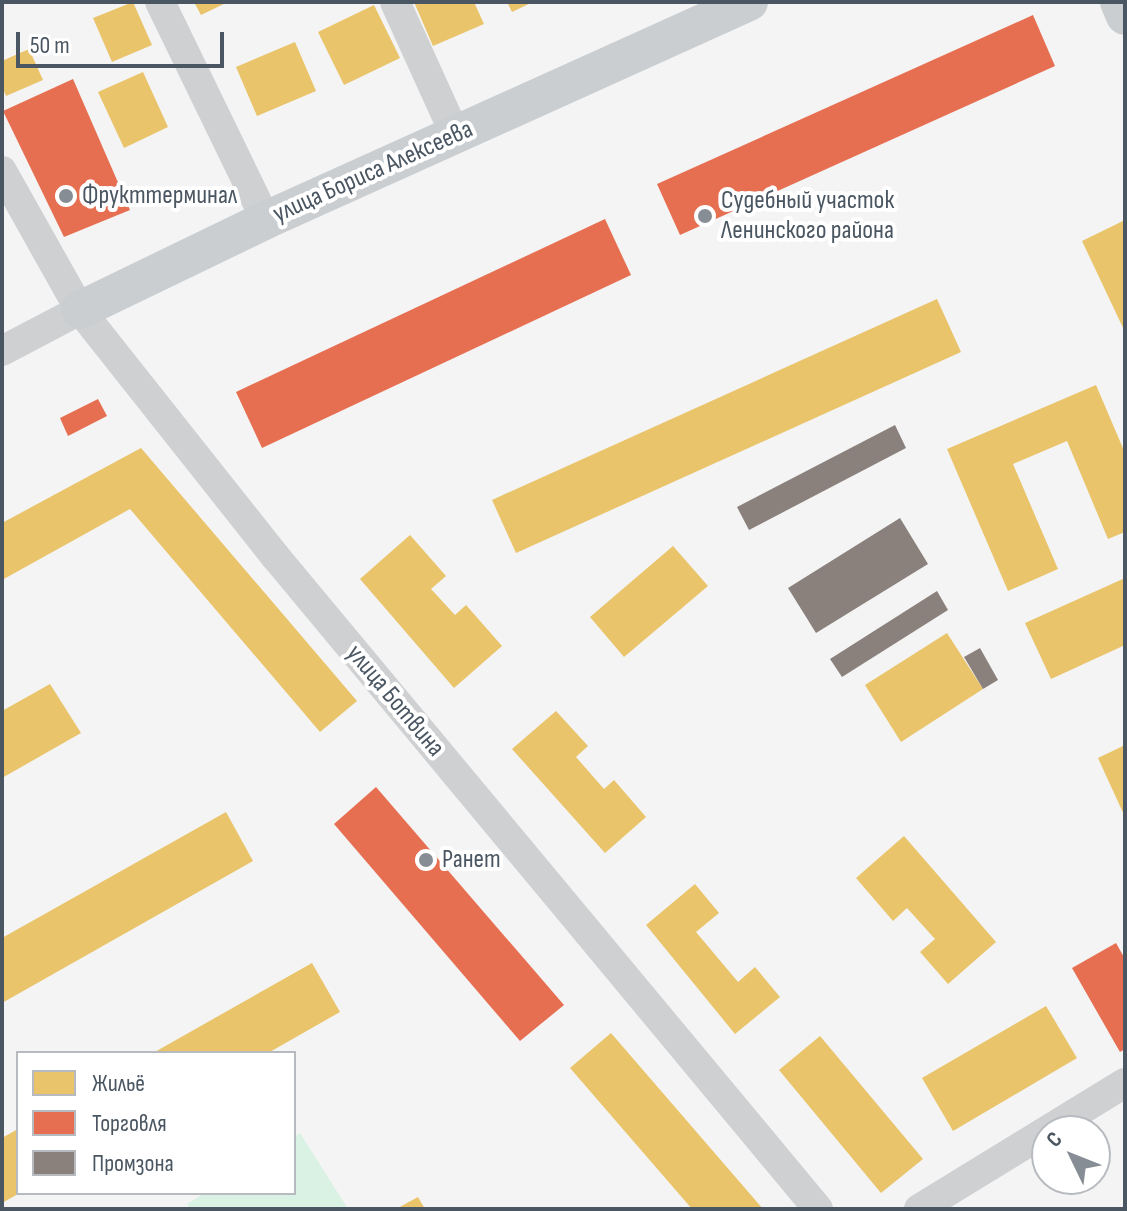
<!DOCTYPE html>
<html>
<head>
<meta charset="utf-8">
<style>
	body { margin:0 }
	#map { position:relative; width:1127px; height:1211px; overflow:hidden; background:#f4f4f4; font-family:"Sofia Sans Condensed",sans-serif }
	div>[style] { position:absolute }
	.green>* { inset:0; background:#d9f2e3 }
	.homes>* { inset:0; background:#e9c46a }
	.shops>* { inset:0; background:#e76f51 }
	.industry>* { inset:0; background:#8a817c }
	.minor>* { height:30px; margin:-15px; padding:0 15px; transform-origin:15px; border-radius:15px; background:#ced0d2 }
	.major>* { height:38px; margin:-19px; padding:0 19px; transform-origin:19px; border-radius:19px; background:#caced1 }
	.dots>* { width:22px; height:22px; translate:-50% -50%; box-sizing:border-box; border:4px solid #fff; border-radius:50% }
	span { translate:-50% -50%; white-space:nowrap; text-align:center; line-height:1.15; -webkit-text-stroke:8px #fff; paint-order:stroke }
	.street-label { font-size:26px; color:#4a5661 }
	.poi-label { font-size:26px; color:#4a5661 }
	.left { translate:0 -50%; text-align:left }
	.frame { position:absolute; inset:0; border:4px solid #4a5661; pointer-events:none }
	.legend { position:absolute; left:16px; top:1051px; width:280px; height:144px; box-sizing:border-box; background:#fff; border:2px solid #b7bbc0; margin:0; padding:10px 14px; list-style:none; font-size:24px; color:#4a5661 }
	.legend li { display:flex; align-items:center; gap:16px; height:40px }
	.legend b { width:40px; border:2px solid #b7bbc0 }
	.north { position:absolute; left:1031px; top:1115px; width:80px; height:80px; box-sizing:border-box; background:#fff; border:2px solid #b7bbc0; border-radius:50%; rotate:313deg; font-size:22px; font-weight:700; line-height:32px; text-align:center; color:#4a5661 }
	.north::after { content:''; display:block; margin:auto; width:28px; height:36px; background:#868d94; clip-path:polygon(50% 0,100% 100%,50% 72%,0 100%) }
	.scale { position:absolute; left:16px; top:32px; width:208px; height:36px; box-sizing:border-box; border:4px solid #4a5661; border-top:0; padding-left:10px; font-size:24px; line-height:28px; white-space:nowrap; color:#4a5661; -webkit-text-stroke:6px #fff; paint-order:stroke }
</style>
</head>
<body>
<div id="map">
	<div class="green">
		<i style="clip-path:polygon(300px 1133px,348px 1209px,190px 1209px,187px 1204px,205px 1193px,294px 1193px,294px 1137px)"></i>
	</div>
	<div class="homes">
		<i style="clip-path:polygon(133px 2px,152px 45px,112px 62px,93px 18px)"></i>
		<i style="clip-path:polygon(194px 2px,228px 2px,201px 15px)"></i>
		<i style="clip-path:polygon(414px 2px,474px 2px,484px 24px,433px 46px)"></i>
		<i style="clip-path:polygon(507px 2px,533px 2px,512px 12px)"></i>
		<i style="clip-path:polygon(374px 5px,400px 58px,344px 85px,318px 32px)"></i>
		<i style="clip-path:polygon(295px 42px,316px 91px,257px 116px,236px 67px)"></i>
		<i style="clip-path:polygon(29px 49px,43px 80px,6px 96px,2px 87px,2px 61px)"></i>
		<i style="clip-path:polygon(143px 72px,168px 127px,124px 148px,98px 92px)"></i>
		<i style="clip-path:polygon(1125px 220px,1125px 332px,1082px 241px)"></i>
		<i style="clip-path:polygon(937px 299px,961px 352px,516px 553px,492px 500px)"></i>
		<i style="clip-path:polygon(1096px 385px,1125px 453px,1125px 532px,1108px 539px,1067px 441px,1013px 464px,1058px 569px,1008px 591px,947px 449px)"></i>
		<i style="clip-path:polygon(141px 448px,357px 701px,320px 732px,130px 509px,2px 580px,2px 523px)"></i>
		<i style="clip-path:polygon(410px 535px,446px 576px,431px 589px,455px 615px,466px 605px,502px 646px,454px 688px,360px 579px)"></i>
		<i style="clip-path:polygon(673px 546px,708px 586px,624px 657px,590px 617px)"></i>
		<i style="clip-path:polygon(1125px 578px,1125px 645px,1051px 679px,1025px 623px)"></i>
		<i style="clip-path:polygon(947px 633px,983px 689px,901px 742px,865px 685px)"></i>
		<i style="clip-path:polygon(50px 684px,81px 733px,2px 778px,2px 711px)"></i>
		<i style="clip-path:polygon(556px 711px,588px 746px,576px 757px,604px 789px,614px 780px,646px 817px,605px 853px,512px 749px)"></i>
		<i style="clip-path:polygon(1125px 745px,1125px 817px,1098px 758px)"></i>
		<i style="clip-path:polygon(226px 812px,253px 861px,2px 1003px,2px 938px)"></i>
		<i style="clip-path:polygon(904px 836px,996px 942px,948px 984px,920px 952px,935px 939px,907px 908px,893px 921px,856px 878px)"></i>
		<i style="clip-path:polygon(695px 884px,719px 913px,696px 932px,738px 982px,755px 967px,780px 997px,735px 1034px,646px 925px)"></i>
		<i style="clip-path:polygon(312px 963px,340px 1012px,268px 1053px,153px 1053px)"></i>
		<i style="clip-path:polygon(1046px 1006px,1077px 1058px,953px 1131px,922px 1078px)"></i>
		<i style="clip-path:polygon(611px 1033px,763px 1209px,692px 1209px,570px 1068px)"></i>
		<i style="clip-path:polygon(820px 1036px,923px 1159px,881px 1193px,779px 1070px)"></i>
		<i style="clip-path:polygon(18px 1129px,18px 1194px,2px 1203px,2px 1138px)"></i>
		<i style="clip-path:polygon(418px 1197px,425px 1209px,396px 1209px)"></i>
	</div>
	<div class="shops">
		<i style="clip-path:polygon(1033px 15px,1055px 66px,680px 235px,657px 184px)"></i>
		<i style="clip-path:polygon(73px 79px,130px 210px,64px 237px,3px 111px)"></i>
		<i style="clip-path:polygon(605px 219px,631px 275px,262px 448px,236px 392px)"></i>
		<i style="clip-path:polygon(98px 399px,107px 416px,68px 436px,60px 418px)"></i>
		<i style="clip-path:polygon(376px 787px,564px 1005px,520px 1041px,334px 824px)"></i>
		<i style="clip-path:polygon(1116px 943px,1125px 959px,1125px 1049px,1120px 1052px,1072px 968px)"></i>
	</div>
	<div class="industry">
		<i style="clip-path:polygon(895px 425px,906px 448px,749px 530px,737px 507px)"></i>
		<i style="clip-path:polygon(900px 518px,928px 564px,816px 633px,788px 588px)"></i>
		<i style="clip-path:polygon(937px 591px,948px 610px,842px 677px,830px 659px)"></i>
		<i style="clip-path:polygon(980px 648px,998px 680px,983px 689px,964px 657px)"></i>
	</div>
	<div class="minor">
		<i style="left:160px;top:2px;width:242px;rotate:64.1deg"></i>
		<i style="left:395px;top:2px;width:145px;rotate:65.6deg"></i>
		<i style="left:2px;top:171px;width:159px;rotate:60.7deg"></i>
		<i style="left:80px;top:310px;width:314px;rotate:51.6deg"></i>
		<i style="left:275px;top:556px;width:849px;rotate:50.25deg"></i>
		<i style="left:2px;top:351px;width:88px;rotate:-27.7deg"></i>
		<i style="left:919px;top:1209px;width:241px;rotate:-31.5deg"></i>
	</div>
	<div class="major">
		<i style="left:1119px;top:2px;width:15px;rotate:67deg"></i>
		<i style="left:80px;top:310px;width:207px;rotate:-25.8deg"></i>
		<i style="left:266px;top:220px;width:530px;rotate:-24.29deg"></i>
	</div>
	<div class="dots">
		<i style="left:66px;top:196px;background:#868d94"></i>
		<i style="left:705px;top:216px;background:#868d94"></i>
		<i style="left:426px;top:860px;background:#868d94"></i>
	</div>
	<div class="street-label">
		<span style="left:373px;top:172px;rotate:-24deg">улица Бориса Алексеева</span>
		<span style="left:395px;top:701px;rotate:50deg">улица Ботвина</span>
	</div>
	<div class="poi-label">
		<span class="left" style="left:82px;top:196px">Фрукттерминал</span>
		<span class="left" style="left:721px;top:216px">Судебный участок<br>Ленинского района</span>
		<span class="left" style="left:442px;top:860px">Ранет</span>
	</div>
	<div class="frame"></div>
	<ul class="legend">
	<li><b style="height:22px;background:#e9c46a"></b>Жильё</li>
	<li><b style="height:22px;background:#e76f51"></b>Торговля</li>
	<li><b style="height:22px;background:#8a817c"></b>Промзона</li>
	</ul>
	<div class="north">С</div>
	<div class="scale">50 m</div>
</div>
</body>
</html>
